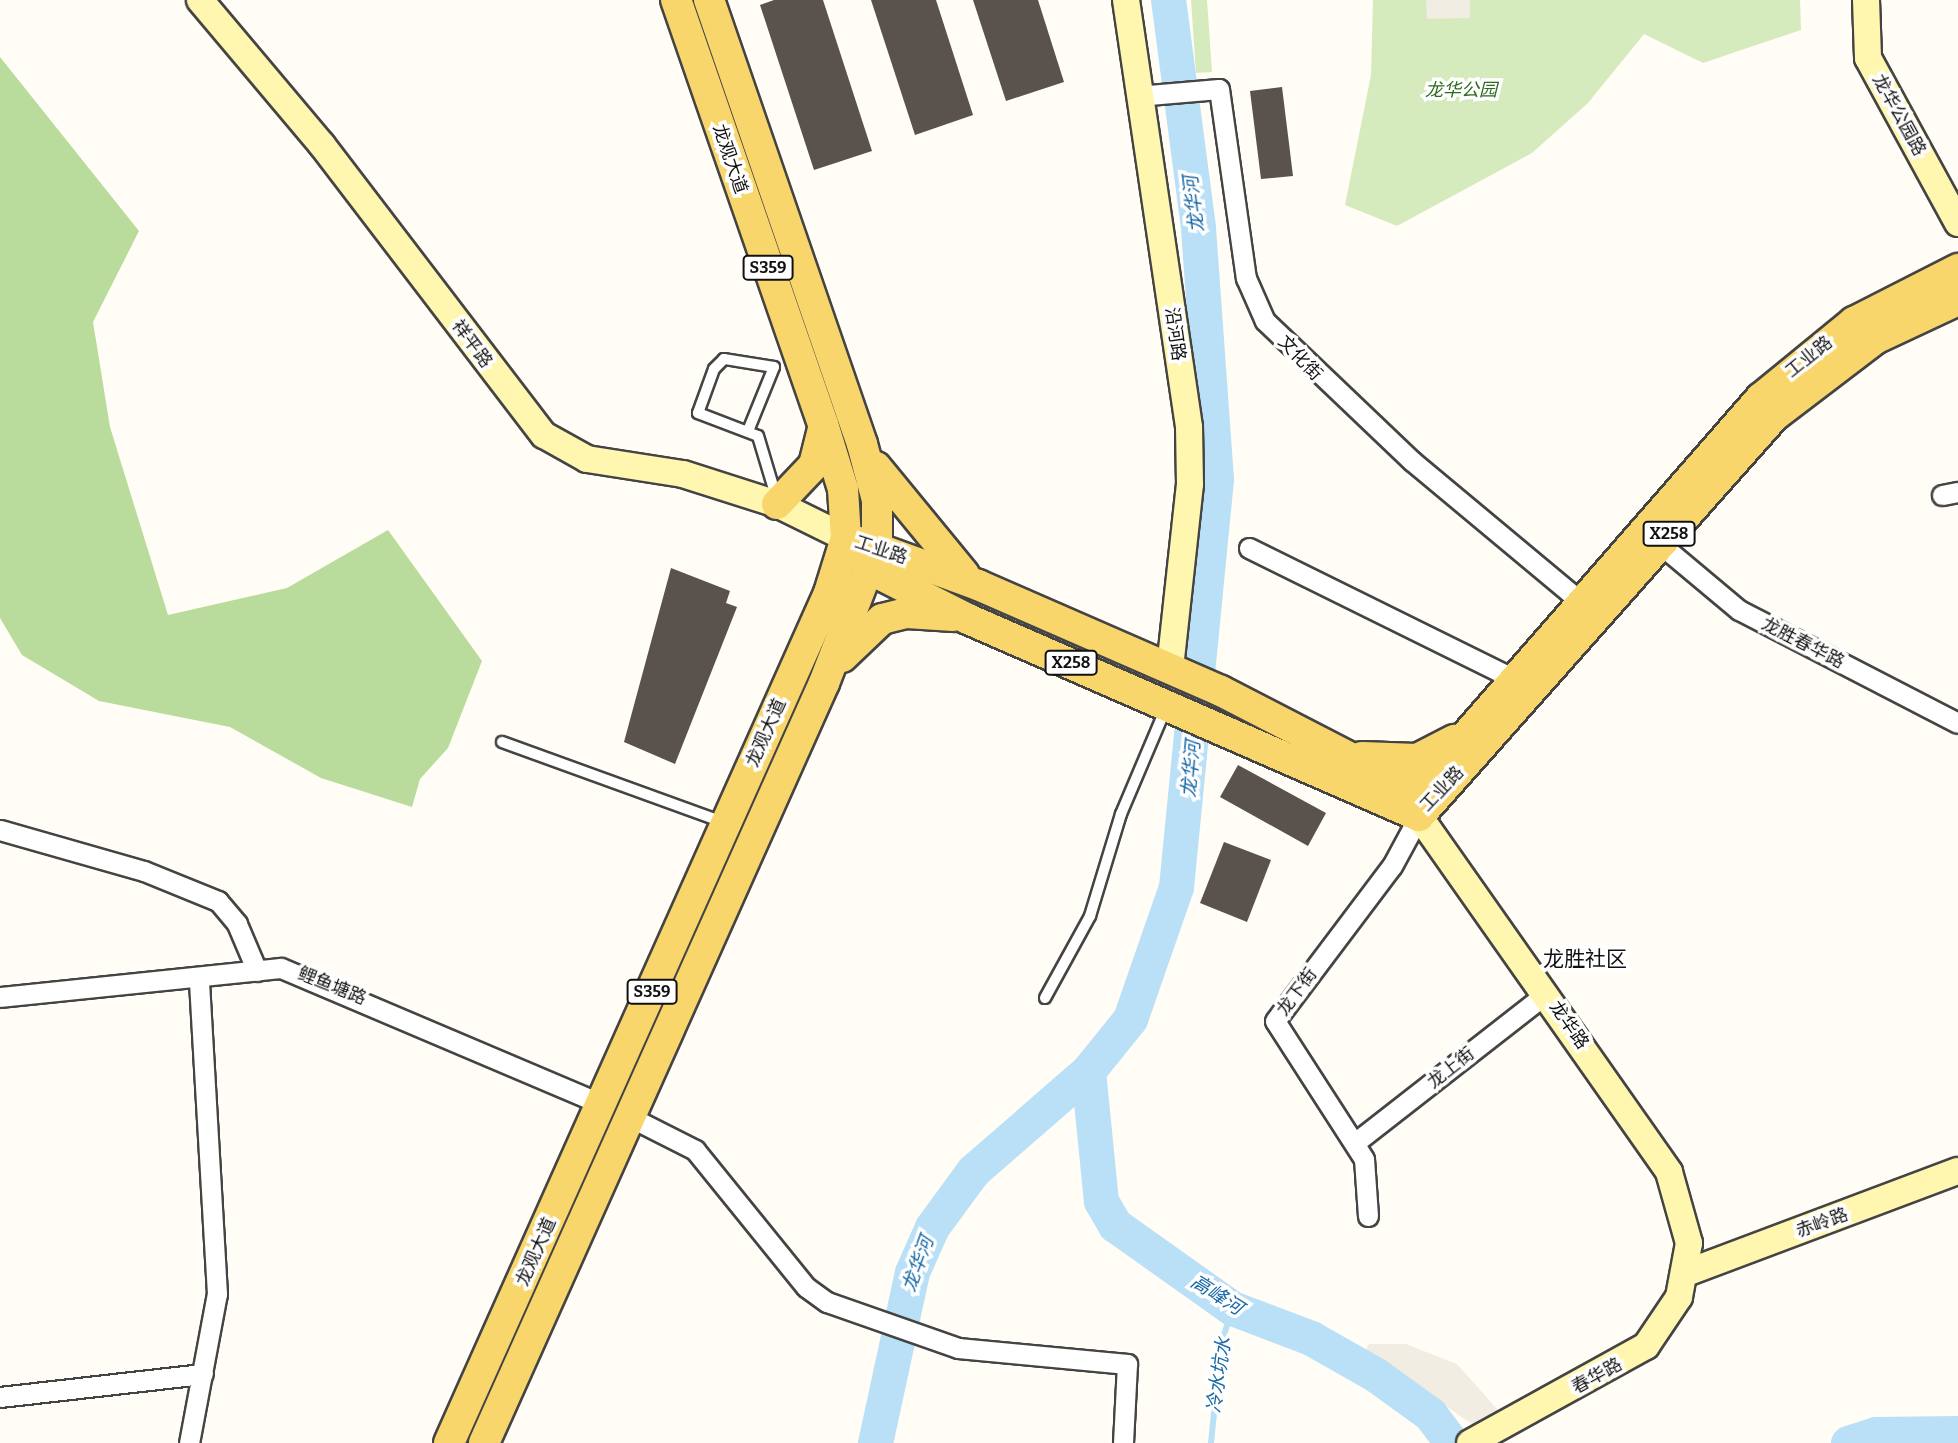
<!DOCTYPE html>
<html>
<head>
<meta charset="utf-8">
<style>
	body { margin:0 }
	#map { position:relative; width:1958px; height:1443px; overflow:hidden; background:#fffdf5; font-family:Bitter,"Noto Sans SC",serif }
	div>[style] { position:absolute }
	.green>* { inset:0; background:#d5ebbd }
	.forest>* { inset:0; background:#b9dc9c }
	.plaza>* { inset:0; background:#f1ede2 }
	.stream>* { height:6px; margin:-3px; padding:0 3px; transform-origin:3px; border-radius:3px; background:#b9e0f7 }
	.river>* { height:35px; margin:-17.5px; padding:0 17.5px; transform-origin:17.5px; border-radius:17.5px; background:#b9e0f7 }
	.building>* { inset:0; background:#5a524d }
	.roads { filter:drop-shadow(2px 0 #444) drop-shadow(-2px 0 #444) drop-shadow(0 2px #444) drop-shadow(0 -2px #444) }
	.lane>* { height:10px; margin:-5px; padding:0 5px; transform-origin:5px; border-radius:5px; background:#fff }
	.street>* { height:19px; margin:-9.5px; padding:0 9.5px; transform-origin:9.5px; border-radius:9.5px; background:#fff }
	.secondary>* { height:26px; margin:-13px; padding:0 13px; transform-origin:13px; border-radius:13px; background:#fff6b0 }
	.primary>* { height:30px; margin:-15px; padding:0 15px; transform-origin:15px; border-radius:15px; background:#f9d66b }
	span { translate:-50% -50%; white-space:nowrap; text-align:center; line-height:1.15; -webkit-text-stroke:7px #fff; paint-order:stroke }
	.shield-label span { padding:2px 5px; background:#fff; border:2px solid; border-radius:5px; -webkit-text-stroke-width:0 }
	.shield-label { font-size:16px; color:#111; font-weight:700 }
	.park-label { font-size:18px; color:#2f6b1f; font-style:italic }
	.street-label { font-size:18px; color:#111 }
	.water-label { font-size:19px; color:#1768a6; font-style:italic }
	.quarter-label { font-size:21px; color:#111 }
</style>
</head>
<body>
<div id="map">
	<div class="green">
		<i style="clip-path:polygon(1191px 0,1207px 0,1212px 72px,1196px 73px)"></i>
		<i style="clip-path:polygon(1373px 0,1800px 0,1801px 30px,1703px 63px,1644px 34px,1588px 103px,1532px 153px,1397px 226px,1345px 205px,1371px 75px)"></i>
	</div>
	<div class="forest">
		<i style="clip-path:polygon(0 57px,139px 231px,93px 322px,110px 427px,168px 615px,287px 588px,388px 530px,482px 661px,448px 748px,420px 779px,412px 807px,321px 778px,230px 727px,99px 701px,22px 655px,0 618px)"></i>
	</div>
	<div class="plaza">
		<i style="clip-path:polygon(1426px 0,1470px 0,1470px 18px,1427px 19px)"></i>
		<i style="clip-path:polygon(1369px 1344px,1406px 1344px,1457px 1364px,1498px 1410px,1472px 1424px,1365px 1351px)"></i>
	</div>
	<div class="stream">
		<i style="left:1211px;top:1443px;width:99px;rotate:-84.2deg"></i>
		<i style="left:1221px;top:1345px;width:39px;rotate:-73deg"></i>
	</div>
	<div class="river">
		<i style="left:1088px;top:1071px;width:131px;rotate:84.3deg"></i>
		<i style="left:1101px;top:1201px;width:28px;rotate:60deg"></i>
		<i style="left:1115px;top:1225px;width:143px;rotate:35.4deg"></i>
		<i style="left:1232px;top:1308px;width:85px;rotate:20.8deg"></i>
		<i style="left:1311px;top:1338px;width:75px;rotate:29.6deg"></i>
		<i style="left:1376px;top:1375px;width:67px;rotate:35.8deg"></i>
		<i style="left:1430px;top:1414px;width:36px;rotate:53deg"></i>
		<i style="left:875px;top:1443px;width:175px;rotate:-77.8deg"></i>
		<i style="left:912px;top:1272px;width:49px;rotate:-66deg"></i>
		<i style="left:932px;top:1227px;width:69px;rotate:-53.8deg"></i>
		<i style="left:973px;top:1171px;width:152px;rotate:-41deg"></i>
		<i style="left:1088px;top:1071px;width:67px;rotate:-51.1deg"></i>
		<i style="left:1130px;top:1019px;width:140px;rotate:-70.8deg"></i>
		<i style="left:1176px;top:887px;width:410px;rotate:-84.4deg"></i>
		<i style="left:1216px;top:479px;width:253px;rotate:-94.1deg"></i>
		<i style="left:1198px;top:227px;width:229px;rotate:-97.5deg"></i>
		<i style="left:1848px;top:1443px;width:28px;rotate:-18deg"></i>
		<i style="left:1875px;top:1434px;width:83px;rotate:-0.7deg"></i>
	</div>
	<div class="building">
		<i style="clip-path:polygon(774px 0,823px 0,872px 151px,814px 170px,760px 5px)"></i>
		<i style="clip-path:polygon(871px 0,936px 0,973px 115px,915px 135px)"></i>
		<i style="clip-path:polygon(973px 0,1038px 0,1064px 82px,1006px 101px)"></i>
		<i style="clip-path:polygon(1282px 87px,1293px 176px,1261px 179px,1250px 91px)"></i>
		<i style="clip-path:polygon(671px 568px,730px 591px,726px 603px,737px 607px,675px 764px,624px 742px)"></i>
		<i style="clip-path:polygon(1238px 765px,1326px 813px,1308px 846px,1220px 797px)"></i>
		<i style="clip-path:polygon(1224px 842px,1271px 860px,1247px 922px,1200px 903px)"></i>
	</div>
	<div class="roads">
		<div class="lane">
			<i style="left:748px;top:431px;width:69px;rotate:-67.9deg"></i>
			<i style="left:774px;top:367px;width:51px;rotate:-170.9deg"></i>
			<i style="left:724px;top:359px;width:14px;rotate:135deg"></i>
			<i style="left:714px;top:369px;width:47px;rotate:110deg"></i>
			<i style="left:698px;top:413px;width:64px;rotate:21deg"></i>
			<i style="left:758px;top:436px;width:63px;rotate:73.3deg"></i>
			<i style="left:502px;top:742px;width:235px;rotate:19.9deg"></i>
			<i style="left:1045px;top:998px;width:94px;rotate:-61.2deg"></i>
			<i style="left:1090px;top:916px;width:107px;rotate:-73.1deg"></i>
			<i style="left:1121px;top:814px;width:115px;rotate:-67deg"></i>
		</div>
		<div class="street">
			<i style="left:1137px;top:96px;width:82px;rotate:-4.9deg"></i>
			<i style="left:1219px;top:89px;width:191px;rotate:81.9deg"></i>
			<i style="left:1246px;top:278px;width:47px;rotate:66.2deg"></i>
			<i style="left:1265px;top:321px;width:203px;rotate:43.6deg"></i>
			<i style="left:1412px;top:461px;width:219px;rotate:39.8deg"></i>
			<i style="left:1942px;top:495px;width:16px;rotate:-11deg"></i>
			<i style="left:1660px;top:544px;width:103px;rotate:39.9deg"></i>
			<i style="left:1739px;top:610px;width:246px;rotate:27.3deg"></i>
			<i style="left:1249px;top:548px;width:293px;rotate:26.3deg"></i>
			<i style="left:0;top:830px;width:150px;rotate:15.9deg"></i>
			<i style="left:144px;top:871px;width:80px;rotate:22.1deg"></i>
			<i style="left:218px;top:901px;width:30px;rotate:50deg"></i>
			<i style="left:237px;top:924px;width:51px;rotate:66.9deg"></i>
			<i style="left:0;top:997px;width:282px;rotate:-5.9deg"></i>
			<i style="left:281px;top:968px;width:349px;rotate:23deg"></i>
			<i style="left:630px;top:1117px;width:73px;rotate:26.9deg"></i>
			<i style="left:695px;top:1150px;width:176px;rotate:51deg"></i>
			<i style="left:806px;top:1287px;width:26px;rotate:36deg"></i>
			<i style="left:827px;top:1302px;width:139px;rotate:19.3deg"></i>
			<i style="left:958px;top:1348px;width:170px;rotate:5.4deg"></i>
			<i style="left:1127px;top:1364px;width:79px;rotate:92.9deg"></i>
			<i style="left:1356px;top:1142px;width:242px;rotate:-38deg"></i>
			<i style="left:1368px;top:1216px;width:57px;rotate:-94deg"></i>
			<i style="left:1364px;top:1159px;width:164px;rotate:-122.8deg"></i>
			<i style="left:1275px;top:1021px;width:194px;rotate:-53deg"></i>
			<i style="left:1392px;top:866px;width:57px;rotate:-61.6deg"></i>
			<i style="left:0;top:1397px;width:204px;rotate:-6.5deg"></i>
			<i style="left:189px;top:1443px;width:152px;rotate:-79.4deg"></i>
			<i style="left:217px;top:1294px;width:316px;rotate:-93.3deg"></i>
		</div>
		<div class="secondary">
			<i style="left:200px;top:0;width:189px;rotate:49.9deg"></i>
			<i style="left:322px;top:145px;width:365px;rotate:52.6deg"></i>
			<i style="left:544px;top:435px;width:49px;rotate:29.2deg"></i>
			<i style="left:587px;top:459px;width:97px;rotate:8.9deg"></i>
			<i style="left:683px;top:474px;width:99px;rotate:17.7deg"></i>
			<i style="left:777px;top:504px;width:77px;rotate:26.2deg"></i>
			<i style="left:1126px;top:0;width:432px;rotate:81.6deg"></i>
			<i style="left:1189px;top:427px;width:57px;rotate:89deg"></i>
			<i style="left:1190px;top:484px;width:186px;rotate:96.2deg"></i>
			<i style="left:1866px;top:0;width:58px;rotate:88deg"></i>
			<i style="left:1868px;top:58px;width:188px;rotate:61.4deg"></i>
			<i style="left:1418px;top:796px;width:20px;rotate:87deg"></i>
			<i style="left:1419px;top:816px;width:435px;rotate:54.9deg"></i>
			<i style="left:1669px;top:1172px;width:74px;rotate:74.3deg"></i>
			<i style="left:1689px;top:1243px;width:55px;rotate:100.5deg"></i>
			<i style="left:1679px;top:1297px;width:59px;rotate:124deg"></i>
			<i style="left:1646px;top:1346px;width:201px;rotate:151.1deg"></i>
			<i style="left:1686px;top:1273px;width:290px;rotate:-20.6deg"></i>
		</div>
		<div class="primary">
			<i style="left:876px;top:467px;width:139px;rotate:50.6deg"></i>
			<i style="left:777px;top:504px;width:54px;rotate:-46.5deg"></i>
			<i style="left:814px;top:465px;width:38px;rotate:-76deg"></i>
			<i style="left:860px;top:542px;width:126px;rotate:20deg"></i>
			<i style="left:978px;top:585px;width:265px;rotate:23.6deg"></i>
			<i style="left:1221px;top:691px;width:220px;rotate:27.3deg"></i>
			<i style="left:1417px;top:792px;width:523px;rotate:-48.88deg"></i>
			<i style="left:1761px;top:398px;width:120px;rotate:-39.3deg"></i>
			<i style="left:1854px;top:322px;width:117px;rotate:-27deg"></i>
			<i style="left:859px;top:555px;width:19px;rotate:51deg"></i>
			<i style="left:871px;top:570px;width:109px;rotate:26.8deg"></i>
			<i style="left:968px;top:619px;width:492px;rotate:23.6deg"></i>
			<i style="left:1419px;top:816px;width:535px;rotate:-48.41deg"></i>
			<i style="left:1774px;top:416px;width:127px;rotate:-37.3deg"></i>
			<i style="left:1875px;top:339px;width:92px;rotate:-25.2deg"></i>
			<i style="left:842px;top:657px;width:55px;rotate:-43.5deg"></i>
			<i style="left:882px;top:619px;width:25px;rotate:-14deg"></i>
			<i style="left:906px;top:613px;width:48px;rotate:3.6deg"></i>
			<i style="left:1362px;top:757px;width:55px;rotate:2.1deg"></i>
			<i style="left:1417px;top:759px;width:42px;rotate:-27.2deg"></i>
			<i style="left:449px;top:1443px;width:931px;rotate:-65.91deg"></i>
			<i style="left:829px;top:593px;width:58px;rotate:-72.8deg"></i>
			<i style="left:846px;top:538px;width:49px;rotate:-93.5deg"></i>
			<i style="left:843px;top:489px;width:68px;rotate:-107.1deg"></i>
			<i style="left:823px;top:424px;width:449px;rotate:-109.1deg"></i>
			<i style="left:484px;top:1443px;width:833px;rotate:-65.9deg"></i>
			<i style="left:824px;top:683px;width:147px;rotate:-68.9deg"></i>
			<i style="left:877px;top:546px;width:46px;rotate:-90deg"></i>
			<i style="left:877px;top:500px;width:58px;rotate:-105deg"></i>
			<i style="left:862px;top:444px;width:470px;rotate:-109deg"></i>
		</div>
	</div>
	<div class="shield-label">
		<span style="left:768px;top:268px">S359</span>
		<span style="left:1669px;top:534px">X258</span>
		<span style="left:1071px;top:663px">X258</span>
		<span style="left:652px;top:992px">S359</span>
	</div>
	<div class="park-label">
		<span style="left:1461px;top:90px">龙华公园</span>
	</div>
	<div class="street-label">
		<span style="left:1899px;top:115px;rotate:61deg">龙华公园路</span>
		<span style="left:730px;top:159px;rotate:71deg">龙观大道</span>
		<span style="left:1175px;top:334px;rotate:82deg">沿河路</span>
		<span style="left:472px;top:344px;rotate:53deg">祥平路</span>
		<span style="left:1809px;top:357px;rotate:-39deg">工业路</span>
		<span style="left:1300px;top:358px;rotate:46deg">文化街</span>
		<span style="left:881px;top:550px;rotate:18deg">工业路</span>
		<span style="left:1803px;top:643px;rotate:27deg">龙胜春华路</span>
		<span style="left:766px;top:733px;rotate:-66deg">龙观大道</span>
		<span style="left:1442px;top:789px;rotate:-47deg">工业路</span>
		<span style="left:332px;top:986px;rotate:22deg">鲤鱼塘路</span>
		<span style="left:1297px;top:992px;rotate:-53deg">龙下街</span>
		<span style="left:1569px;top:1025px;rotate:55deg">龙华路</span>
		<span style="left:1451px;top:1068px;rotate:-38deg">龙上街</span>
		<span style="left:1822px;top:1223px;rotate:-20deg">赤岭路</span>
		<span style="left:536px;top:1252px;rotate:-66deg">龙观大道</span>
		<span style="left:1597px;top:1376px;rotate:-29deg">春华路</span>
	</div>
	<div class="water-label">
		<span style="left:1194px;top:204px;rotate:-97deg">龙华河</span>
		<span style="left:1191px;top:769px;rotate:-85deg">龙华河</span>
		<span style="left:918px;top:1264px;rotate:-70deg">龙华河</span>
		<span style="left:1217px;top:1295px;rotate:32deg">高峰河</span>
		<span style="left:1219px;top:1375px;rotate:-82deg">冷水坑水</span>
	</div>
	<div class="quarter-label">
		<span style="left:1585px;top:959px">龙胜社区</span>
	</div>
</div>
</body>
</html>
